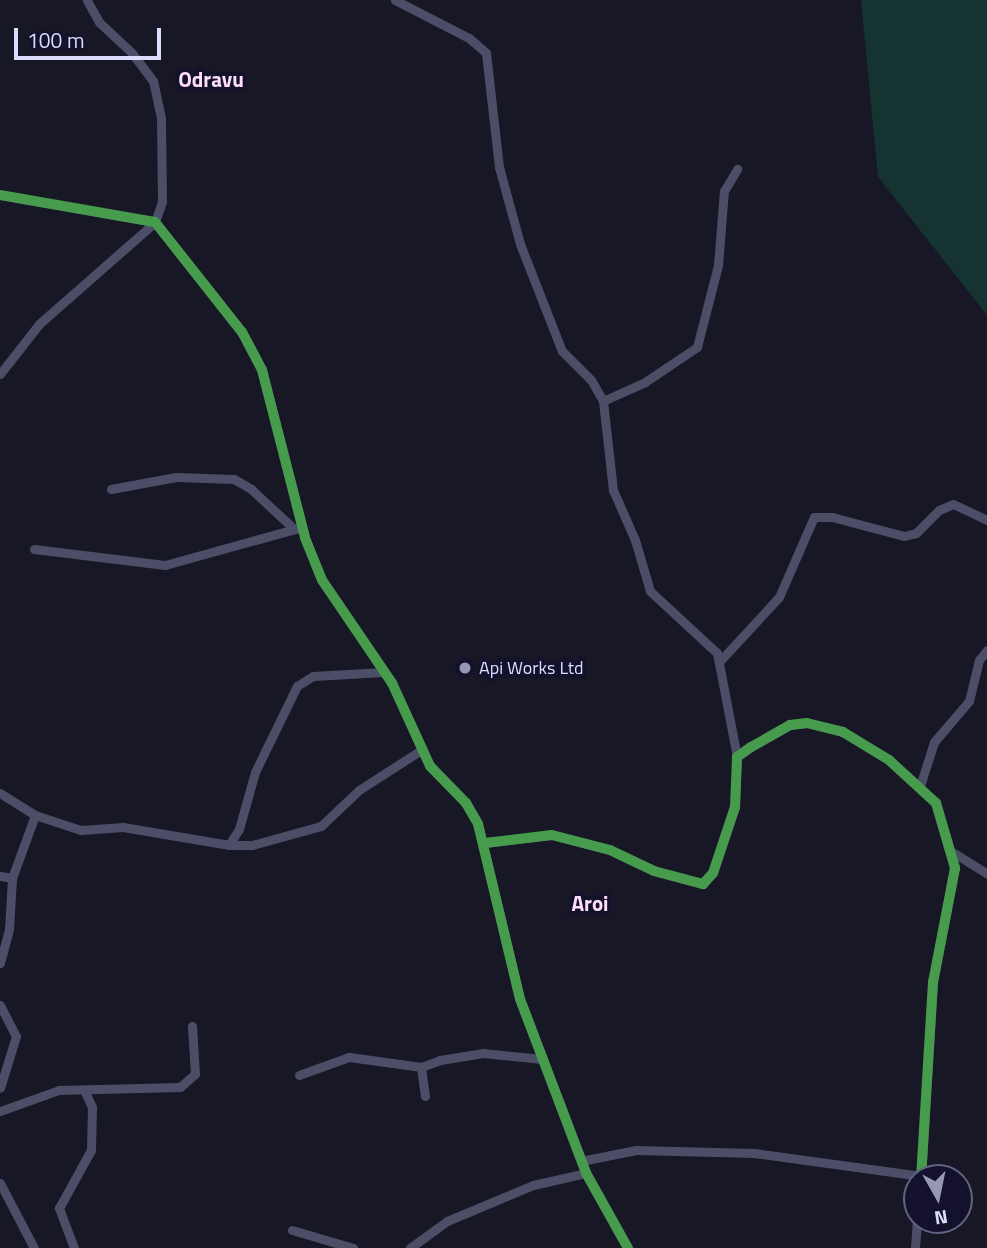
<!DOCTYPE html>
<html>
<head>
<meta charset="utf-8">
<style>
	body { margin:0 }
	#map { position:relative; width:987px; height:1248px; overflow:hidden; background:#181726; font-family:"Titillium Web",sans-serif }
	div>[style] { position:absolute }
	.green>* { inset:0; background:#153330 }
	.street>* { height:9px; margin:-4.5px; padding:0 4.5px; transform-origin:4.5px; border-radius:4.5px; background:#4c4e67 }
	.cycleway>* { height:10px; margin:-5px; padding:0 5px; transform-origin:5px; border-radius:5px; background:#469c4c }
	.dots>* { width:19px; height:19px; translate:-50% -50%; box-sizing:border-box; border:4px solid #13112c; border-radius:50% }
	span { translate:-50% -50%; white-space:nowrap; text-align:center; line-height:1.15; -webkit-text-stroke:7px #13112c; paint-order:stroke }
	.poi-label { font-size:18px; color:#dcdcff }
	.left { translate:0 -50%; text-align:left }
	.quarter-label { font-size:21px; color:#ffdef7; font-weight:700 }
	.north { position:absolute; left:903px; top:1164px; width:70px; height:70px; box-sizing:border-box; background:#13112c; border:2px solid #636280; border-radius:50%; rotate:171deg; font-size:19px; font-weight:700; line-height:28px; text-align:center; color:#dcdcff }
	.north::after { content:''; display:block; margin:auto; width:24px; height:32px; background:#9797b3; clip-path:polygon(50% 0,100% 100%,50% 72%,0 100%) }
	.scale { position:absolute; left:14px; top:28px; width:147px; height:32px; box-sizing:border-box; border:4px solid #dcdcff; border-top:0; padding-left:9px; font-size:21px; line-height:24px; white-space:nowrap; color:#dcdcff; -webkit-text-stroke:5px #13112c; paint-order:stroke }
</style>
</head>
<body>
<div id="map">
	<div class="green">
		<i style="clip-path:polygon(861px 0,987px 0,987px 315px,878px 177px)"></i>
	</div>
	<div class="street">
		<i style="left:395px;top:0;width:83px;rotate:27.2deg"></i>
		<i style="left:469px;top:38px;width:23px;rotate:41deg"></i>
		<i style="left:486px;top:53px;width:115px;rotate:83.5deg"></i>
		<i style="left:499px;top:167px;width:80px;rotate:74.7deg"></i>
		<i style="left:520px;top:244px;width:115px;rotate:68.6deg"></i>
		<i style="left:562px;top:351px;width:41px;rotate:45deg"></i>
		<i style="left:591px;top:380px;width:24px;rotate:60deg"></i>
		<i style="left:603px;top:401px;width:90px;rotate:83.6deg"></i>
		<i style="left:613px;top:490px;width:55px;rotate:66.3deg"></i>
		<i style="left:635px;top:540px;width:53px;rotate:73.6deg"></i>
		<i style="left:650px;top:591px;width:91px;rotate:42.8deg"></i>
		<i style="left:717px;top:653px;width:106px;rotate:79.1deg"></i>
		<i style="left:0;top:195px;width:157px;rotate:9.9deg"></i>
		<i style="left:155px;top:222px;width:140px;rotate:51.7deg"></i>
		<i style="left:242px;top:332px;width:43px;rotate:62.2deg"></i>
		<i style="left:262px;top:370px;width:173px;rotate:75.6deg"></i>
		<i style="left:305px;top:538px;width:45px;rotate:68deg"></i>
		<i style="left:322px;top:580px;width:125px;rotate:55.8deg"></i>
		<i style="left:392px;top:683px;width:91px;rotate:65.4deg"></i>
		<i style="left:430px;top:766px;width:52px;rotate:45.8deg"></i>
		<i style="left:466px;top:803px;width:24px;rotate:60deg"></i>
		<i style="left:478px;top:824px;width:180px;rotate:76.5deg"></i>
		<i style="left:520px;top:999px;width:186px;rotate:69.2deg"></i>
		<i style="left:586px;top:1173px;width:86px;rotate:60.8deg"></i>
		<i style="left:0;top:374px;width:63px;rotate:-52deg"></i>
		<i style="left:39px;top:324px;width:154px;rotate:-41.3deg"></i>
		<i style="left:155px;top:222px;width:21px;rotate:-71deg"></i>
		<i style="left:162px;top:202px;width:84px;rotate:-90.7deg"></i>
		<i style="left:161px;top:118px;width:38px;rotate:-102deg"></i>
		<i style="left:153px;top:81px;width:35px;rotate:-127deg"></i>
		<i style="left:132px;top:53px;width:45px;rotate:-136.8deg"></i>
		<i style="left:99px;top:22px;width:25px;rotate:-119deg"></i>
		<i style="left:603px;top:401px;width:46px;rotate:-24.3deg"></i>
		<i style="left:645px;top:382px;width:63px;rotate:-33.9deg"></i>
		<i style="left:697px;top:347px;width:85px;rotate:-75.6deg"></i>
		<i style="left:718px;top:265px;width:74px;rotate:-85.4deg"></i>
		<i style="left:724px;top:191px;width:26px;rotate:-59deg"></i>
		<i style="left:111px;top:489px;width:66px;rotate:-10.5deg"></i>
		<i style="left:176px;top:477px;width:58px;rotate:2deg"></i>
		<i style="left:234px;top:479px;width:20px;rotate:30deg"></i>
		<i style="left:251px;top:489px;width:59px;rotate:42.9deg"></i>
		<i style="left:34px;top:549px;width:132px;rotate:7deg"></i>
		<i style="left:165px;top:565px;width:142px;rotate:-15.5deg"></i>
		<i style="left:719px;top:662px;width:88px;rotate:-47.3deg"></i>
		<i style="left:779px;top:597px;width:87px;rotate:-66.4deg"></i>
		<i style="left:814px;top:517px;width:18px"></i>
		<i style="left:832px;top:517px;width:74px;rotate:14.8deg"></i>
		<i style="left:904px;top:536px;width:12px;rotate:-14deg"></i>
		<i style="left:916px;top:533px;width:33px;rotate:-45deg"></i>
		<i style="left:939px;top:510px;width:15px;rotate:-23deg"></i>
		<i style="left:953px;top:504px;width:38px;rotate:25deg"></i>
		<i style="left:920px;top:786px;width:46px;rotate:-72.3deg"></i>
		<i style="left:934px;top:742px;width:54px;rotate:-49.5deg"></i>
		<i style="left:969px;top:701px;width:42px;rotate:-76.3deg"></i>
		<i style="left:979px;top:660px;width:13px;rotate:-51deg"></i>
		<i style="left:0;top:793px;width:41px;rotate:32.2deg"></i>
		<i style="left:485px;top:843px;width:67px;rotate:-6.8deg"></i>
		<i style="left:552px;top:835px;width:60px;rotate:14.5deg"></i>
		<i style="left:610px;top:850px;width:49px;rotate:25.5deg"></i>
		<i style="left:654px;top:871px;width:51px;rotate:14.9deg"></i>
		<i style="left:703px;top:884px;width:15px;rotate:-48deg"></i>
		<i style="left:713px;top:873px;width:70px;rotate:-71.6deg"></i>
		<i style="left:735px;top:807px;width:50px;rotate:-87.7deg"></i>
		<i style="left:737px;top:757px;width:17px;rotate:-36deg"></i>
		<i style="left:751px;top:747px;width:45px;rotate:-29.4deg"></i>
		<i style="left:790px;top:725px;width:17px;rotate:-7deg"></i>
		<i style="left:807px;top:723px;width:37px;rotate:14deg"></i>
		<i style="left:843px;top:732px;width:54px;rotate:31.3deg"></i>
		<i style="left:889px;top:760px;width:64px;rotate:42.5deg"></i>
		<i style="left:936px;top:803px;width:68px;rotate:73.7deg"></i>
		<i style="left:955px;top:868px;width:116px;rotate:100.9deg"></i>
		<i style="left:933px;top:982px;width:196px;rotate:93.5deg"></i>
		<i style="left:229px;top:845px;width:23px"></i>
		<i style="left:252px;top:845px;width:72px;rotate:-15.4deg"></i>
		<i style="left:321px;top:826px;width:52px;rotate:-43.5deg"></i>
		<i style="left:359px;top:790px;width:74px;rotate:-32.8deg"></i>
		<i style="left:954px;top:853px;width:39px;rotate:32deg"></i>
		<i style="left:0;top:876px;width:12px;rotate:9deg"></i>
		<i style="left:12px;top:878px;width:67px;rotate:-69.9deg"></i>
		<i style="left:35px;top:815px;width:48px;rotate:18.1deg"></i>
		<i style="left:81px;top:830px;width:42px;rotate:-4.1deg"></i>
		<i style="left:123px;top:827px;width:108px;rotate:9.6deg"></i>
		<i style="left:229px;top:845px;width:19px;rotate:-58deg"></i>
		<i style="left:239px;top:829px;width:59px;rotate:-74.3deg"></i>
		<i style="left:255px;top:772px;width:96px;rotate:-64deg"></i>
		<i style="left:297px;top:686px;width:19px;rotate:-32deg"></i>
		<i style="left:313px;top:676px;width:71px;rotate:-3.2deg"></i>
		<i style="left:0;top:963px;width:35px;rotate:-75deg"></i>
		<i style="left:9px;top:929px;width:51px;rotate:-86.6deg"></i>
		<i style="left:0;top:1005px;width:35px;rotate:63deg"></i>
		<i style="left:16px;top:1036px;width:54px;rotate:107.1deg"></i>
		<i style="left:299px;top:1075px;width:53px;rotate:-19.8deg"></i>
		<i style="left:349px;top:1057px;width:73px;rotate:7.9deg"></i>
		<i style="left:425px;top:1096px;width:29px;rotate:-98deg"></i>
		<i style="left:421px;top:1067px;width:20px;rotate:-20deg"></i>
		<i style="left:440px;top:1060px;width:44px;rotate:-9.2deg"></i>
		<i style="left:483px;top:1053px;width:59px;rotate:5.8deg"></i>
		<i style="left:0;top:1111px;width:63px;rotate:-19.6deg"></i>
		<i style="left:59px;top:1090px;width:121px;rotate:-1.4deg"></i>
		<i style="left:180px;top:1087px;width:20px;rotate:-41deg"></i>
		<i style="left:195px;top:1074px;width:48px;rotate:-93.6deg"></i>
		<i style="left:581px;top:1161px;width:56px;rotate:-11.3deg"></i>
		<i style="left:636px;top:1150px;width:118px;rotate:1.5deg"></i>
		<i style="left:754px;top:1153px;width:169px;rotate:7.8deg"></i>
		<i style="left:0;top:1183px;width:73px;rotate:62.4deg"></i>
		<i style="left:292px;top:1230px;width:64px;rotate:16.4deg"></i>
		<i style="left:74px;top:1248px;width:43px;rotate:-110.6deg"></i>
		<i style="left:59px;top:1208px;width:66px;rotate:-61.1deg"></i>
		<i style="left:91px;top:1150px;width:43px;rotate:-88.7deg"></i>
		<i style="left:92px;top:1107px;width:19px;rotate:-115deg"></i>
		<i style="left:410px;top:1248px;width:46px;rotate:-36.1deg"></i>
		<i style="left:447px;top:1221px;width:93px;rotate:-22.7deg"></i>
		<i style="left:533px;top:1185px;width:54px;rotate:-12.8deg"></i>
		<i style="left:915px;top:1248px;width:28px;rotate:-86deg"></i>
	</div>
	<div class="cycleway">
		<i style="left:0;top:195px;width:157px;rotate:9.9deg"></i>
		<i style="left:155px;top:222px;width:140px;rotate:51.7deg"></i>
		<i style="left:242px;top:332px;width:43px;rotate:62.2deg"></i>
		<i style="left:262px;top:370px;width:173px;rotate:75.6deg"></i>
		<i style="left:305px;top:538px;width:45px;rotate:68deg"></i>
		<i style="left:322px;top:580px;width:125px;rotate:55.8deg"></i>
		<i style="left:392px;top:683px;width:91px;rotate:65.4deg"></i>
		<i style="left:430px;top:766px;width:52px;rotate:45.8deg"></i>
		<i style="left:466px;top:803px;width:24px;rotate:60deg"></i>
		<i style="left:478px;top:824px;width:180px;rotate:76.5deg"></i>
		<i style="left:520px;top:999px;width:186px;rotate:69.2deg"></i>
		<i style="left:586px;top:1173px;width:86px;rotate:60.8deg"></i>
		<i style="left:485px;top:843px;width:67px;rotate:-6.8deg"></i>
		<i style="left:552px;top:835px;width:60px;rotate:14.5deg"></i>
		<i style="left:610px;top:850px;width:49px;rotate:25.5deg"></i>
		<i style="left:654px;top:871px;width:51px;rotate:14.9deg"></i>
		<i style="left:703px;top:884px;width:15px;rotate:-48deg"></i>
		<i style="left:713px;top:873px;width:70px;rotate:-71.6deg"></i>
		<i style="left:735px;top:807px;width:50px;rotate:-87.7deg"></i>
		<i style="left:737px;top:757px;width:17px;rotate:-36deg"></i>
		<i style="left:751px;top:747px;width:45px;rotate:-29.4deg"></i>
		<i style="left:790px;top:725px;width:17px;rotate:-7deg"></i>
		<i style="left:807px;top:723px;width:37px;rotate:14deg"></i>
		<i style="left:843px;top:732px;width:54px;rotate:31.3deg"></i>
		<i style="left:889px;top:760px;width:64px;rotate:42.5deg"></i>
		<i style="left:936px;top:803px;width:68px;rotate:73.7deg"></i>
		<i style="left:955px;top:868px;width:116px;rotate:100.9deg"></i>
		<i style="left:933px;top:982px;width:196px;rotate:93.5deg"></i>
	</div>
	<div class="dots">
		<i style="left:465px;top:668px;background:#9797b3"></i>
	</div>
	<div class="poi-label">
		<span class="left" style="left:479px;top:668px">Api Works Ltd</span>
	</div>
	<div class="quarter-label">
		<span style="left:211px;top:79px">Odravu</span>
		<span style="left:590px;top:903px">Aroi</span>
	</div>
	<div class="north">N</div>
	<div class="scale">100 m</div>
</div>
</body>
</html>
